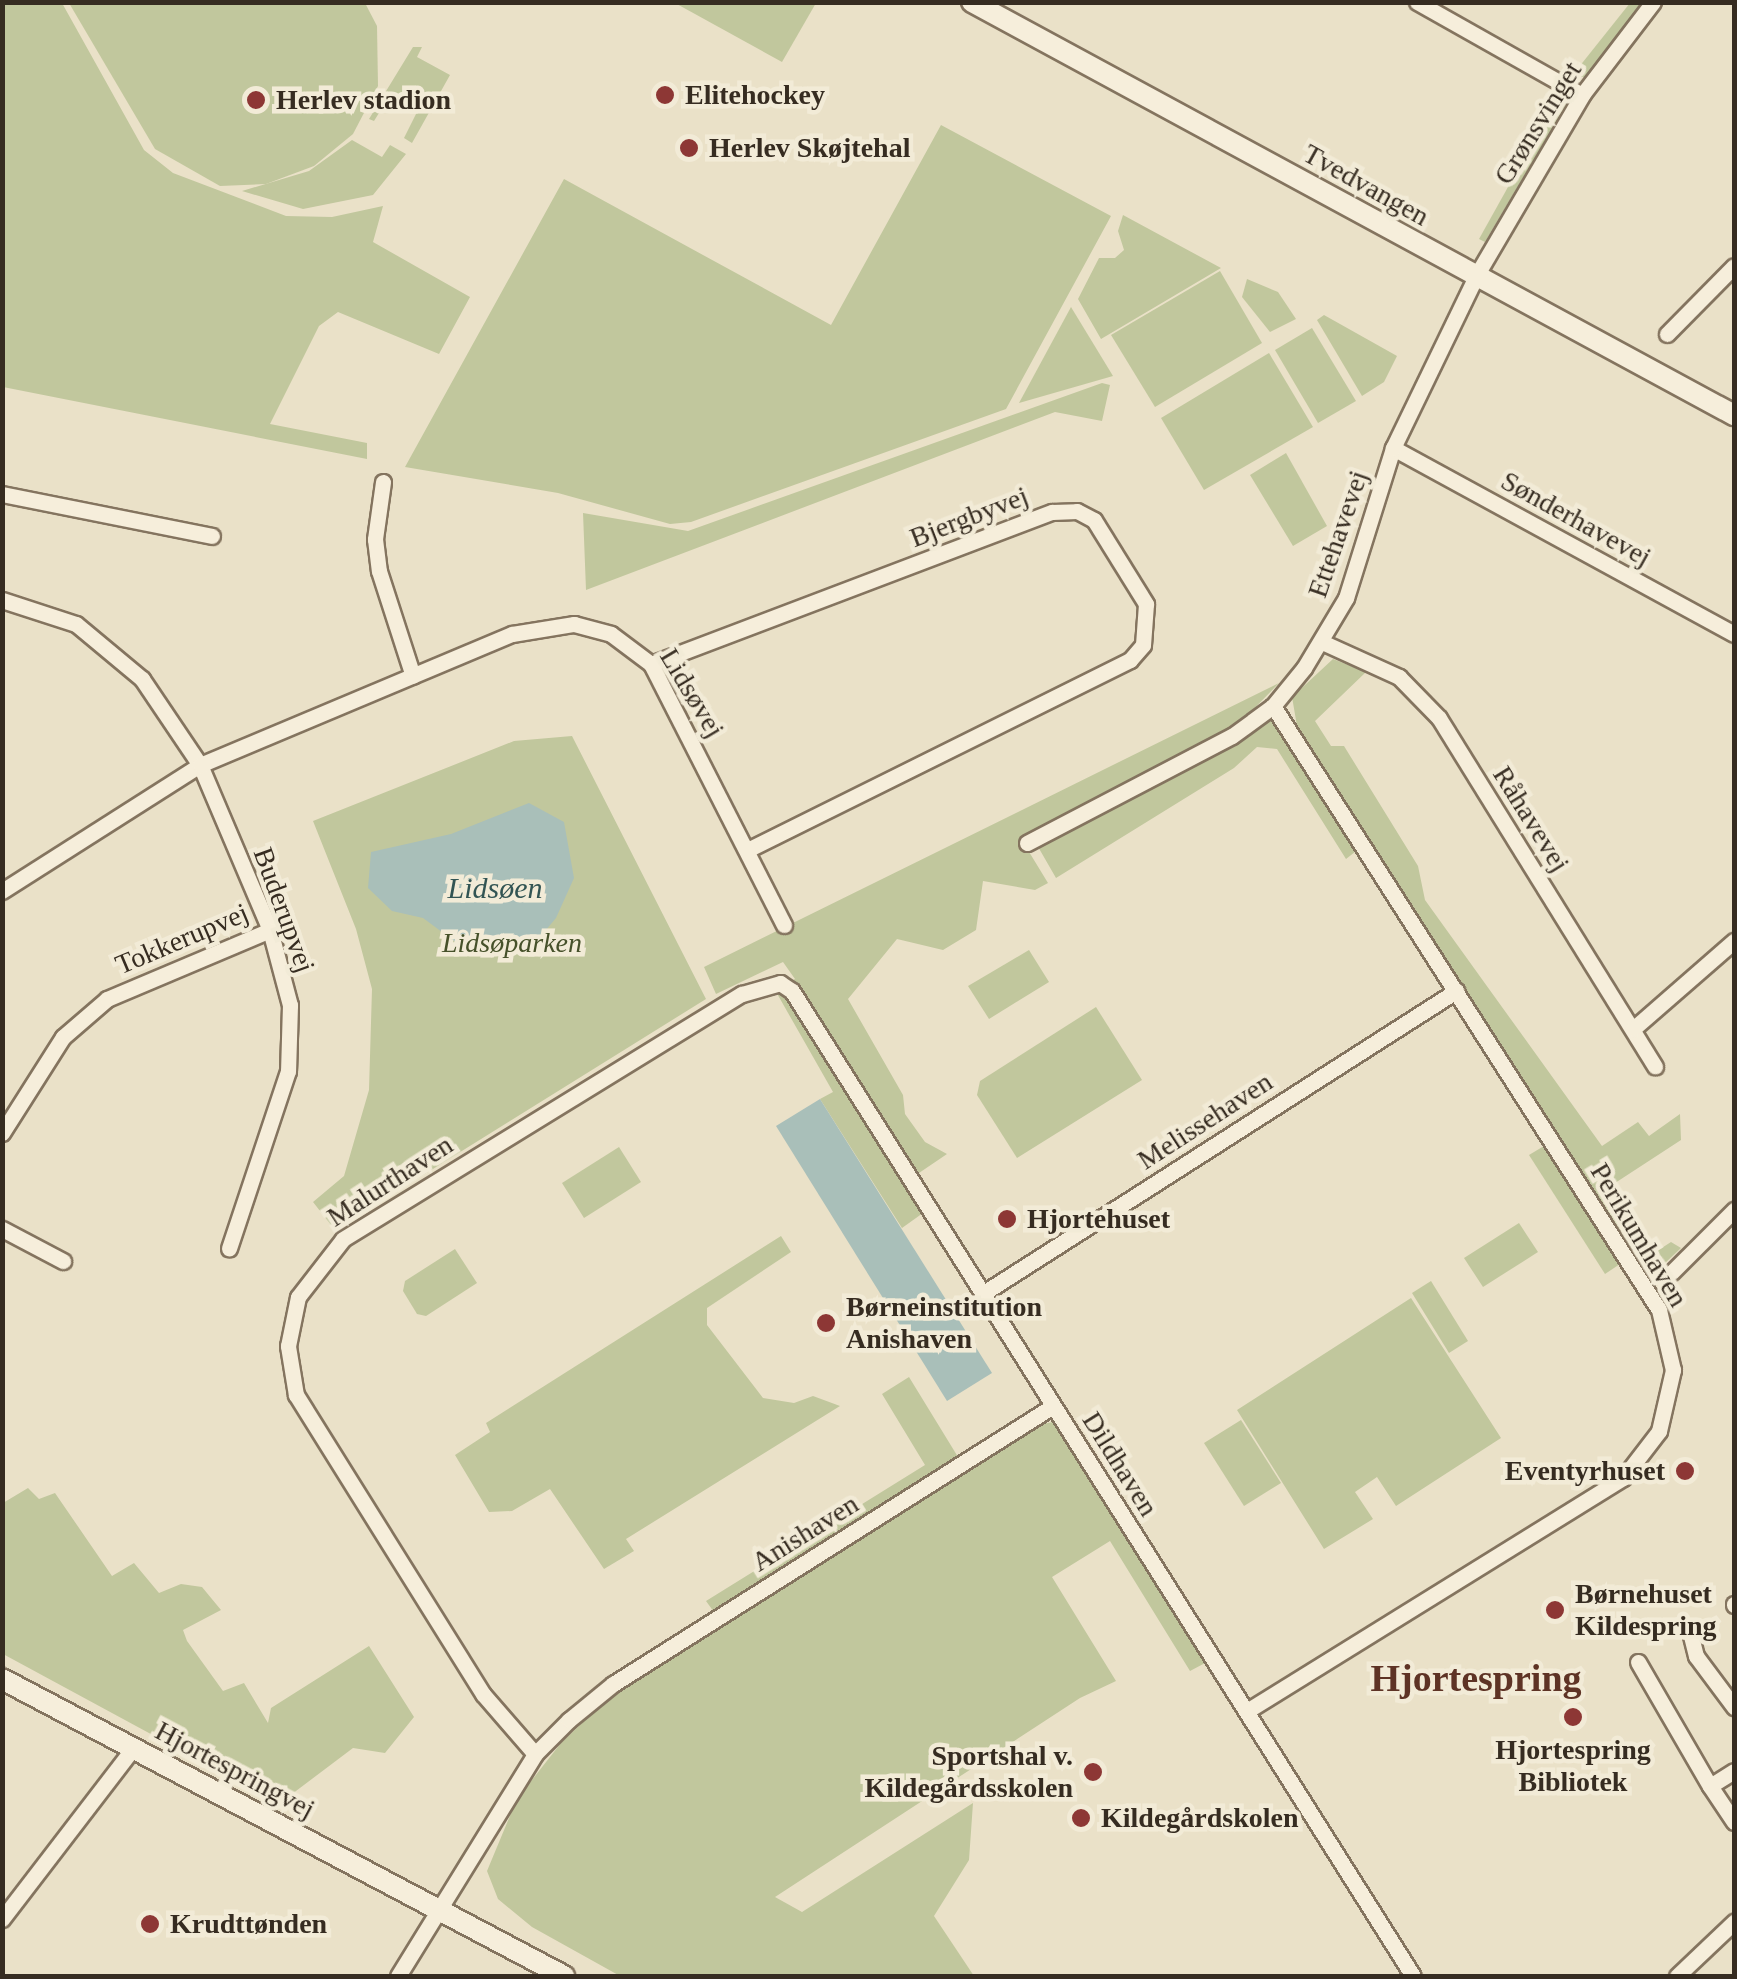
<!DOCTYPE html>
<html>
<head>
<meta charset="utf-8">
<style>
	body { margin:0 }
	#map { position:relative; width:1737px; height:1979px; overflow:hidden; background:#eae1c8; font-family:Georgia,serif }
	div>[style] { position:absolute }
	.green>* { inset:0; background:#c1c79d }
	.water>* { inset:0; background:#a9bfb9 }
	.roads { filter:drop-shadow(2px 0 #84745f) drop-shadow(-2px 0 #84745f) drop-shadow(0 2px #84745f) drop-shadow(0 -2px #84745f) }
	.minor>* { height:15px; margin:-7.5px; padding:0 7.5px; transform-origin:7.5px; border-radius:7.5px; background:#f6eedb }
	.tertiary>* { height:20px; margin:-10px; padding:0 10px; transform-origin:10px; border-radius:10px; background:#f6eedb }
	.dots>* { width:28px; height:28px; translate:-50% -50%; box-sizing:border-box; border:5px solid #f2ebd7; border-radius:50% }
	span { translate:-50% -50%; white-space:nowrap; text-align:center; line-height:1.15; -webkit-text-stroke:9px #f2ebd7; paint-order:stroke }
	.poi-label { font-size:28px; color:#362c21; font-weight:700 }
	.left { translate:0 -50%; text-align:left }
	.right { translate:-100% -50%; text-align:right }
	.street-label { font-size:28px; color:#362c21 }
	.park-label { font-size:28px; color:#46512a; font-style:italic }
	.water-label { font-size:30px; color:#325453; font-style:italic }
	.district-label { font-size:38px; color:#5e3325; font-weight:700 }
	.frame { position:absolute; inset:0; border:5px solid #362c21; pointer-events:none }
</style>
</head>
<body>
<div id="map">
	<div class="green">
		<i style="clip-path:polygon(2px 3px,62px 3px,144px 150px,173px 173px,286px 216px,332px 217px,383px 206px,373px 242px,470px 297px,439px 354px,338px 312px,319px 326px,270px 424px,367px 443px,367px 459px,3px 387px)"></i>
		<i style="clip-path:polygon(69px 3px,365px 3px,377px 26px,378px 86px,353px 134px,314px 166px,266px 184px,220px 186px,155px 149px)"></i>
		<i style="clip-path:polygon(675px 3px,816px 3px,782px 62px)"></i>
		<i style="clip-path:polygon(1630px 3px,1646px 3px,1586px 77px,1571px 77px)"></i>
		<i style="clip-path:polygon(413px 47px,422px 47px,417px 57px,450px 75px,412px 143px,404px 138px,420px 106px,392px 92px,374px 121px,369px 119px)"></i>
		<i style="clip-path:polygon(1561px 92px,1567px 103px,1485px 242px,1479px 239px)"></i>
		<i style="clip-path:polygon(941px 125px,1111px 216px,1006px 409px,691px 522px,670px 524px,558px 493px,405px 467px,564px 179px,831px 325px)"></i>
		<i style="clip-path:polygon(352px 140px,382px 157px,390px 145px,406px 154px,373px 195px,303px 209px,242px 191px,309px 171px)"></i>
		<i style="clip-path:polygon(1123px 215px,1221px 268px,1101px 339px,1078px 299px,1099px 258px,1115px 258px,1124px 250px,1118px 231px)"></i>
		<i style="clip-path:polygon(1220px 271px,1262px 343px,1155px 407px,1111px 335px)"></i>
		<i style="clip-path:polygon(1247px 279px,1278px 292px,1296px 319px,1270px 332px,1242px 297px)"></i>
		<i style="clip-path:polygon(1071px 307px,1113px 376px,1019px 403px)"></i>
		<i style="clip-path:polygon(1324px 315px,1397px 356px,1384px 382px,1362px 396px,1317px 320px)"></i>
		<i style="clip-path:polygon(1312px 328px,1356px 401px,1318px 423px,1275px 350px)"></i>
		<i style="clip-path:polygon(1269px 353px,1313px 427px,1204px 490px,1161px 418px)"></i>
		<i style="clip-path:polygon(1102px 383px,1110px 385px,1102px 421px,1055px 412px,586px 590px,583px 513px,688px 531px)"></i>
		<i style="clip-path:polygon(1286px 453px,1327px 526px,1293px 546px,1250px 475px)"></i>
		<i style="clip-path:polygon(1333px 659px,1366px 672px,1315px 721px,1331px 746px,1344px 746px,1418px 866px,1425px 900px,1602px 1146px,1638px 1122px,1649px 1136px,1680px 1114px,1681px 1140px,1612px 1185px,1657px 1251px,1671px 1242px,1681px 1248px,1646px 1281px,1297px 726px,1292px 697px)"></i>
		<i style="clip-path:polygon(1279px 683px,1232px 731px,1023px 842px,1048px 883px,1035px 890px,983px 881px,976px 930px,943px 950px,897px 939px,848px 999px,903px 1095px,905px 1114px,925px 1142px,947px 1154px,919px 1173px,937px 1203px,902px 1228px,820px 1099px,833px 1092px,775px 990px,795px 979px,783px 962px,716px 994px,704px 967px)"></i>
		<i style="clip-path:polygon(1274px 717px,1360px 848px,1346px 859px,1277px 749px,1257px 747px,1234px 768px,1056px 878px,1037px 845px,1232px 746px)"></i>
		<i style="clip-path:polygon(572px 736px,706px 999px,335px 1230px,313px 1202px,344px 1176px,369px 1090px,372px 989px,356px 929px,313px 821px,514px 741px)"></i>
		<i style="clip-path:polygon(1029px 950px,1049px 982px,989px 1019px,968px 986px)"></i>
		<i style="clip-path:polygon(1096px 1007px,1142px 1080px,1017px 1158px,977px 1095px,980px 1081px)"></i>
		<i style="clip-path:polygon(1544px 1146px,1620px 1264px,1605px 1274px,1529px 1155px)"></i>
		<i style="clip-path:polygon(619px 1147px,641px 1182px,584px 1218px,562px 1183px)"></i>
		<i style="clip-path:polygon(1519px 1223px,1538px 1252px,1483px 1287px,1464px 1258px)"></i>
		<i style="clip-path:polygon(781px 1236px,791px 1252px,707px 1308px,707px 1325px,763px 1398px,794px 1403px,813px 1396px,840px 1406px,626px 1539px,634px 1551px,604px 1569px,550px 1489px,512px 1511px,489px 1512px,455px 1455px,490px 1432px,486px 1423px)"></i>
		<i style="clip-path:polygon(455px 1249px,477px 1283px,426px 1316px,417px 1314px,403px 1291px,405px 1281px)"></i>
		<i style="clip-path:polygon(1431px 1281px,1468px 1341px,1449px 1353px,1412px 1293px)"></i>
		<i style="clip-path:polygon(1411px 1298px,1501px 1438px,1396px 1506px,1377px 1477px,1355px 1492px,1373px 1519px,1324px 1549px,1237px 1410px)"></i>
		<i style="clip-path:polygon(909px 1377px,966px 1470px,1037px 1425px,1053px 1422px,1207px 1662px,1190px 1671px,1110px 1541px,1052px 1577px,1116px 1681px,1080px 1698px,775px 1897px,802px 1912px,973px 1803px,969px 1860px,934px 1916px,974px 1976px,620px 1976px,532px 1927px,498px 1899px,487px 1871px,517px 1799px,561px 1743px,620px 1687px,724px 1626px,706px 1601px,925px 1465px,882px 1394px)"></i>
		<i style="clip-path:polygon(1241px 1420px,1281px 1483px,1244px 1506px,1204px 1443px)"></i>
		<i style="clip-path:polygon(28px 1488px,39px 1499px,55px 1493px,112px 1576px,134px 1563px,159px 1593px,181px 1584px,202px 1587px,221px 1610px,183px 1630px,187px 1641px,223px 1691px,244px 1683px,268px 1723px,271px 1708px,369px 1646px,414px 1717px,385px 1753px,353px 1748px,292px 1794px,269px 1798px,3px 1654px,3px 1503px)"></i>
	</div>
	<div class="water">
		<i style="clip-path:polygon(529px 803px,564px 822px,574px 878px,556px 918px,535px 943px,507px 956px,465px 949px,423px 918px,392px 911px,368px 888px,371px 852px,451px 834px)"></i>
		<i style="clip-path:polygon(820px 1099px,992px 1373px,947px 1401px,776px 1126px)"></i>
	</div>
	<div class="roads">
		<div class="minor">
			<i style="left:1417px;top:2px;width:189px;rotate:29.4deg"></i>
			<i style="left:1667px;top:334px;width:95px;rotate:-45.4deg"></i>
			<i style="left:1393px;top:448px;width:388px;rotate:28.6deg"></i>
			<i style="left:383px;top:482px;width:58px;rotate:98deg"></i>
			<i style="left:375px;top:539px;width:32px;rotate:83deg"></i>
			<i style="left:379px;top:571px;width:110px;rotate:72.1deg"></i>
			<i style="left:2px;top:494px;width:214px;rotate:11.3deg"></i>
			<i style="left:2px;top:600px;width:78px;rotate:18deg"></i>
			<i style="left:76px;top:624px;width:86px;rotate:39.8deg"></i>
			<i style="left:142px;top:679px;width:104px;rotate:56deg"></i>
			<i style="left:200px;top:765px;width:179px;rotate:67deg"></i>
			<i style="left:270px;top:930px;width:78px;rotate:75.1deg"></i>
			<i style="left:290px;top:1005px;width:66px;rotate:91.7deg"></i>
			<i style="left:288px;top:1071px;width:187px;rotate:108.4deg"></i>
			<i style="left:1322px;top:642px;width:85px;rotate:24.4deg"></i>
			<i style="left:1399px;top:677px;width:57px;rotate:45.7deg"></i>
			<i style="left:1439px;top:718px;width:410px;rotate:58.2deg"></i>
			<i style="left:651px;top:664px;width:429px;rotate:-20.8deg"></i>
			<i style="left:1052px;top:512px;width:25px;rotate:-2deg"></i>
			<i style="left:1077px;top:511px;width:19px;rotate:28deg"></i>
			<i style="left:1094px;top:520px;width:99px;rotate:58.2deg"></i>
			<i style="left:1146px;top:604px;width:41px;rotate:94.2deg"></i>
			<i style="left:1143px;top:645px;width:20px;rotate:131deg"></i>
			<i style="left:1130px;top:660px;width:427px;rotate:153.6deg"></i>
			<i style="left:1027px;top:843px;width:231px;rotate:-27.6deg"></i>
			<i style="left:1232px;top:736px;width:51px;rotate:-36.2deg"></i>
			<i style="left:1273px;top:706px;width:49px;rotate:-50.8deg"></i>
			<i style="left:1304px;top:668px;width:82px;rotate:-59deg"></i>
			<i style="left:1346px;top:598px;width:157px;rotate:-72.6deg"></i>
			<i style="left:1393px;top:448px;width:191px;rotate:-64.2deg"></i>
			<i style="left:1476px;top:276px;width:210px;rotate:-59.6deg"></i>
			<i style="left:1582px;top:95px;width:117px;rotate:-52.6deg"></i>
			<i style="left:2px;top:891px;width:235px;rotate:-32.5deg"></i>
			<i style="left:200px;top:765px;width:338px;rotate:-22.8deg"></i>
			<i style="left:512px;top:634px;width:63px;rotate:-9.2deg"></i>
			<i style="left:574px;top:624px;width:38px;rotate:15deg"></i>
			<i style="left:611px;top:634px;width:50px;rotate:36.9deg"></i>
			<i style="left:651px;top:664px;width:293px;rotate:63deg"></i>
			<i style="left:1633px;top:1029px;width:134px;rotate:-41.1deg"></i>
			<i style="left:2px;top:1133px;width:114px;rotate:-57.6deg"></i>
			<i style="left:63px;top:1037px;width:58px;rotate:-40.8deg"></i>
			<i style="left:107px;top:999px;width:177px;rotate:-22.9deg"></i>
			<i style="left:2px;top:1229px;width:69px;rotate:27.7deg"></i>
			<i style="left:1672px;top:1272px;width:88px;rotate:-45deg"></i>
			<i style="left:982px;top:1294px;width:563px;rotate:-32.59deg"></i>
			<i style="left:1734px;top:1604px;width:1px;rotate:90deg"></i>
			<i style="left:1690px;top:1632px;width:25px;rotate:76deg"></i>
			<i style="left:1696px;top:1656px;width:64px;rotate:53.3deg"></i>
			<i style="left:1638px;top:1662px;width:143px;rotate:59.9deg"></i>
			<i style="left:1710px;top:1786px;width:28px;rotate:-32deg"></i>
			<i style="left:1247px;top:1711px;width:442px;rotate:-31.8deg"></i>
			<i style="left:1623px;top:1478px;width:59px;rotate:-52.5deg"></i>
			<i style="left:1659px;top:1431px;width:63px;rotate:-77.1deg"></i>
			<i style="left:1673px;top:1370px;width:62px;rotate:-103.1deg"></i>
			<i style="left:1659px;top:1310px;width:717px;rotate:-122.58deg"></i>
			<i style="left:535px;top:1754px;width:79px;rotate:-130.9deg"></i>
			<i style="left:483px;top:1694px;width:353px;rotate:-122deg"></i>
			<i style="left:296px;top:1395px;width:50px;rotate:-99.3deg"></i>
			<i style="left:288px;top:1346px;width:50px;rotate:-78.5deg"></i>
			<i style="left:298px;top:1297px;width:73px;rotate:-52.2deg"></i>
			<i style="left:343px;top:1239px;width:468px;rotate:-31.6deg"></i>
			<i style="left:742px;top:994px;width:40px;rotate:-16deg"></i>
			<i style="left:780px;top:983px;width:14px;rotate:34deg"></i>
			<i style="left:792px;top:991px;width:1164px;rotate:57.77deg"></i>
			<i style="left:1710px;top:1786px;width:43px;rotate:56.3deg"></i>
			<i style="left:2px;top:1919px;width:215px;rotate:-52.5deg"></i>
			<i style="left:398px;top:1976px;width:261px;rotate:-58.3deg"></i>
			<i style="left:535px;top:1754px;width:48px;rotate:-45deg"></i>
			<i style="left:569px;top:1720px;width:57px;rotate:-39.3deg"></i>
			<i style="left:613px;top:1684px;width:520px;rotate:-32.29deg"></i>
			<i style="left:1677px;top:1976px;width:79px;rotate:-43.5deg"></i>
		</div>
		<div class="tertiary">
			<i style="left:972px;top:2px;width:867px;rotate:28.46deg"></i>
			<i style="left:2px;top:1679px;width:636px;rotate:27.86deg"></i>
		</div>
	</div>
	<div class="dots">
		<i style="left:665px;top:95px;background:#8d3735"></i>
		<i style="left:256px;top:100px;background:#8d3735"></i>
		<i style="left:689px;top:148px;background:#8d3735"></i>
		<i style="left:1007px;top:1219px;background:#8d3735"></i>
		<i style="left:826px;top:1323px;background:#8d3735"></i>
		<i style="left:1685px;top:1471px;background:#8d3735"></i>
		<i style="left:1555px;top:1610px;background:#8d3735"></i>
		<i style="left:1573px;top:1717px;background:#8d3735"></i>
		<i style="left:1093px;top:1772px;background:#8d3735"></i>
		<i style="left:1081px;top:1818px;background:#8d3735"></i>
		<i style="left:150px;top:1924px;background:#8d3735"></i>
	</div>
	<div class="poi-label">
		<span class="left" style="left:685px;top:95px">Elitehockey</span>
		<span class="left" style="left:276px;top:100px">Herlev stadion</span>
		<span class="left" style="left:709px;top:148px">Herlev Skøjtehal</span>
		<span class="left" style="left:1027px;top:1219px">Hjortehuset</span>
		<span class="left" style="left:846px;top:1323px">Børneinstitution<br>Anishaven</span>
		<span class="right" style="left:1665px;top:1471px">Eventyrhuset</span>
		<span class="left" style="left:1575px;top:1610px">Børnehuset<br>Kildespring</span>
		<span style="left:1573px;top:1766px">Hjortespring<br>Bibliotek</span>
		<span class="right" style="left:1073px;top:1772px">Sportshal v.<br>Kildegårdsskolen</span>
		<span class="left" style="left:1101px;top:1818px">Kildegårdskolen</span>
		<span class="left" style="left:170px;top:1924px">Krudttønden</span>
	</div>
	<div class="street-label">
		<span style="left:1538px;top:123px;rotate:-58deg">Grønsvinget</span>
		<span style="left:1366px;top:185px;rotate:29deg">Tvedvangen</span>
		<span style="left:969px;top:517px;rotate:-21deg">Bjergbyvej</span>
		<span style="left:1576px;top:519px;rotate:29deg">Sønderhavevej</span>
		<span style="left:1338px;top:534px;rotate:-71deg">Ettehavevej</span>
		<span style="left:692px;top:693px;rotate:59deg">Lidsøvej</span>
		<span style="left:1531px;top:819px;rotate:58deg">Råhavevej</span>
		<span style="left:284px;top:910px;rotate:70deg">Buderupvej</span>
		<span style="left:182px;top:939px;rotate:-23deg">Tokkerupvej</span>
		<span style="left:1205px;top:1121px;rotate:-33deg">Melissehaven</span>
		<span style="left:390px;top:1181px;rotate:-33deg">Malurthaven</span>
		<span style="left:1639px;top:1235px;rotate:59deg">Perikumhaven</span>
		<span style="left:1120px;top:1464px;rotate:58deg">Dildhaven</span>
		<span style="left:805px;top:1533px;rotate:-32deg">Anishaven</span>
		<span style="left:235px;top:1770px;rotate:28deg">Hjortespringvej</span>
	</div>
	<div class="park-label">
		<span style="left:512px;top:943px">Lidsøparken</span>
	</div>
	<div class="water-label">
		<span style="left:495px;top:888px">Lidsøen</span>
	</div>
	<div class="district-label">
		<span style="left:1476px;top:1679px">Hjortespring</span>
	</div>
	<div class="frame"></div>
</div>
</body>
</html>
